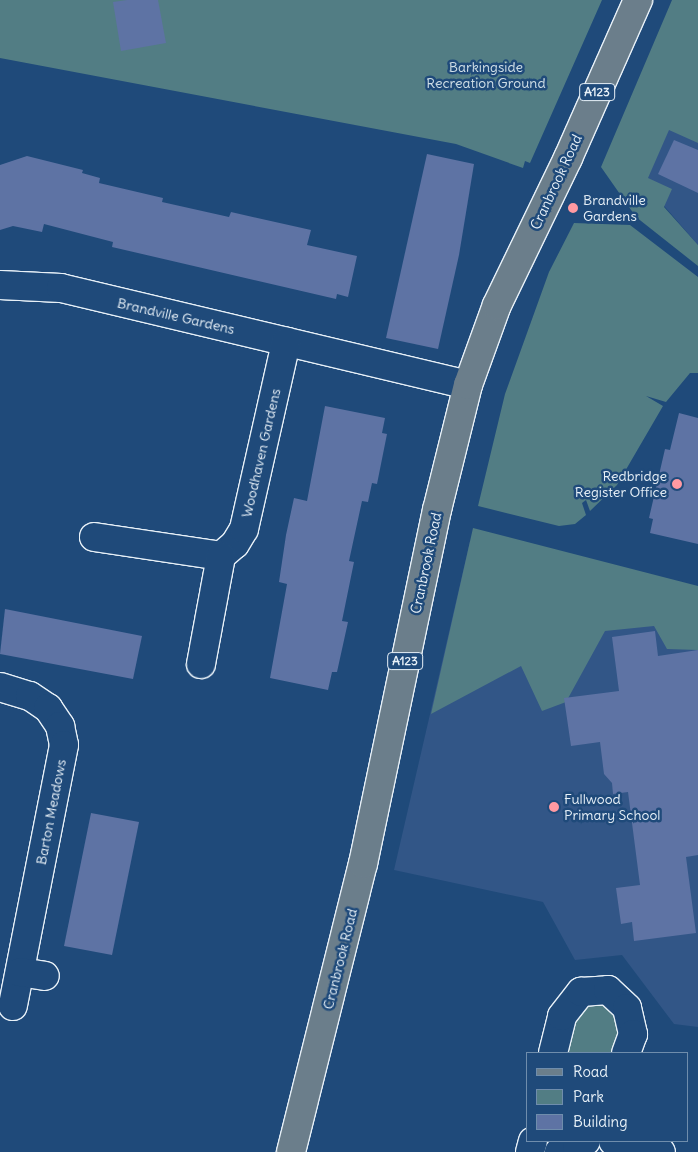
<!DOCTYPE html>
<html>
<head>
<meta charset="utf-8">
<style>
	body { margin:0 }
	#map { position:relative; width:698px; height:1152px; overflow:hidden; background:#1f4a7a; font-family:Delius,sans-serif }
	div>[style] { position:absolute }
	.built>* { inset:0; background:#325687 }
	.green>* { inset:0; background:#527d84 }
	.building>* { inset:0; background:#5e73a4 }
	.roads { filter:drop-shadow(1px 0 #e8f1f8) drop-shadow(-1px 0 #e8f1f8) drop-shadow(0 1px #e8f1f8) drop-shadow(0 -1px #e8f1f8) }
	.street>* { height:28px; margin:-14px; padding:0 14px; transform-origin:14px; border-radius:14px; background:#1f4a7a }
	.primary>* { height:28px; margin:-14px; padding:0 14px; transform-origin:14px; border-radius:14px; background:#6b7e8b }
	.dots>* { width:14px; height:14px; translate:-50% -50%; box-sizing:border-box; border:2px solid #1f4a7a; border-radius:50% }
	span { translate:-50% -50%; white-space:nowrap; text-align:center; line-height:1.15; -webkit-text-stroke:5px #1f4a7a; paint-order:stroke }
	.shield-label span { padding:1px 4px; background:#1f4a7a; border:1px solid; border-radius:4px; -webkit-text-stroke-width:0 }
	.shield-label { font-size:12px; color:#e8f1f8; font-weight:700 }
	.park-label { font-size:14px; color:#d2e0e7 }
	.street-label { font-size:14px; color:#e8f1f8 }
	.poi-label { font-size:14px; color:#e8f1f8 }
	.left { translate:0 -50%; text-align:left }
	.right { translate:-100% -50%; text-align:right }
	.legend { position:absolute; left:526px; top:1052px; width:162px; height:90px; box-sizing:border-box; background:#1f4a7a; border:1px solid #6f8dac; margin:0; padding:6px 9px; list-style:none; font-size:15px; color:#e8f1f8 }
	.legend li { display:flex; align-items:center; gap:10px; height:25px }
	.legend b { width:25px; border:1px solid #6f8dac }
</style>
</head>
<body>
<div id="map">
	<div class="built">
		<i style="clip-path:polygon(698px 116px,698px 245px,639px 177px,666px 126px)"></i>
		<i style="clip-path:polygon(470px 541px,698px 600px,698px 1027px,674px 1024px,622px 955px,575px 960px,543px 902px,394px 870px)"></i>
	</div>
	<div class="green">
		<i style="clip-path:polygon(0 0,602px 0,530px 163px,525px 161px,523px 168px,456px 144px,0 58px)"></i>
		<i style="clip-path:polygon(672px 0,698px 0,698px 143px,669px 130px,648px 178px,672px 189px,664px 207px,698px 245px,698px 266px,636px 217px,601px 167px)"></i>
		<i style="clip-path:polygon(574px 223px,630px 225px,698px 277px,698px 373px,690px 373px,666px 402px,646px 396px,663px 406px,617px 485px,590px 511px,586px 500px,582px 503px,586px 515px,575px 524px,559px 526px,478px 506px,505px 394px,549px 272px)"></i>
		<i style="clip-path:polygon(473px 528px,698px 586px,698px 650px,667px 649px,654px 626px,605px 631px,566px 702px,542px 711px,521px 666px,431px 714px)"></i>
		<i style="clip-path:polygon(587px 1003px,608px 1003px,623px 1029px,613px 1053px,564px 1053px,572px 1019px)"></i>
	</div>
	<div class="building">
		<i style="clip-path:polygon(127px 0,158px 0,166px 43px,121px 51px,113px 2px)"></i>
		<i style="clip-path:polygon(674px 140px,698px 150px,698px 193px,658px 174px)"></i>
		<i style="clip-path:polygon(427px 154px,474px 164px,459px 255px,438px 349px,386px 338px)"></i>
		<i style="clip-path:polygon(27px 156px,83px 170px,82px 173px,100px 178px,99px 183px,163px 198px,162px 202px,229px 217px,231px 212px,311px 230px,307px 245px,357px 256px,348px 297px,337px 294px,336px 299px,112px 247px,113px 242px,44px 224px,42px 232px,13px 226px,0 230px,0 165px)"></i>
		<i style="clip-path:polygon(325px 406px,385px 418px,382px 433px,387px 434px,377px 484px,372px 483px,368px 502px,362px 501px,349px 561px,354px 562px,342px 621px,348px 622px,337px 672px,332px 672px,328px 690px,270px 678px,287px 584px,279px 582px,286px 535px,294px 498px,307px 501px)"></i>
		<i style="clip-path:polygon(679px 413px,698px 418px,698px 544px,650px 533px,653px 519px,649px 518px,665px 449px,670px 450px)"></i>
		<i style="clip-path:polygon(5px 609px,142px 636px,133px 679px,0 654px)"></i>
		<i style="clip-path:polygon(655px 631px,658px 656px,698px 650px,698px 855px,686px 857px,696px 933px,634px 941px,632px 922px,621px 924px,616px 888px,640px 885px,628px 792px,613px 794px,612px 783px,604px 774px,600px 742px,571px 746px,564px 698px,619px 691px,612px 637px)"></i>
		<i style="clip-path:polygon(91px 813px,139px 822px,112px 955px,64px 946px)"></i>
	</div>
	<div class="roads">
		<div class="street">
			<i style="left:0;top:285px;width:61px;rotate:2.8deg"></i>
			<i style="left:61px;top:288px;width:418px;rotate:13.4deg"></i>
			<i style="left:94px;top:537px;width:128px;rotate:8.5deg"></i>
			<i style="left:221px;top:556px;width:18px;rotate:-41deg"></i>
			<i style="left:235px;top:544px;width:17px;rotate:-59deg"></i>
			<i style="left:244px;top:529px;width:192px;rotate:-77.3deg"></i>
			<i style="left:201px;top:664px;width:110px;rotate:-79.5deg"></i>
			<i style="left:0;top:687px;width:31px;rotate:17deg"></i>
			<i style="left:30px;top:696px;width:22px;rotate:34deg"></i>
			<i style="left:48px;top:708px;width:22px;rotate:56deg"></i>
			<i style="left:60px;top:726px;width:19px;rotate:78deg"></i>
			<i style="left:64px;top:745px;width:266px;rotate:101.1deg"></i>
			<i style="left:20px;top:972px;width:25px;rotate:9deg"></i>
			<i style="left:553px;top:1053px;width:38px;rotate:-76deg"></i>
			<i style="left:562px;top:1016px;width:31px;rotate:-52deg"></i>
			<i style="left:581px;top:992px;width:27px;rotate:-4deg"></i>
			<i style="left:608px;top:990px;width:26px;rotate:43deg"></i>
			<i style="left:627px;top:1008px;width:27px;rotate:77deg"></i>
			<i style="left:633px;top:1034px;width:20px;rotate:110deg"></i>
			<i style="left:613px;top:1141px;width:49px;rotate:12.9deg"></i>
			<i style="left:530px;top:1152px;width:11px;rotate:-75deg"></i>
			<i style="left:559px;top:1152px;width:18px;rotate:-13deg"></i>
			<i style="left:577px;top:1148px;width:11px;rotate:-38deg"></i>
		</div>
		<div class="primary">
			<i style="left:291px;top:1152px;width:297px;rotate:-76deg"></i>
			<i style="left:363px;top:864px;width:362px;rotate:-78.2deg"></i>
			<i style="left:437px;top:510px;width:129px;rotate:-76.1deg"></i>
			<i style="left:468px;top:385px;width:85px;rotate:-70.1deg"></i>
			<i style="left:497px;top:305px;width:163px;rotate:-64.2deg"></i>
			<i style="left:568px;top:158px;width:173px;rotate:-66.1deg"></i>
		</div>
	</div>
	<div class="dots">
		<i style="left:573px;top:208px;background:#ff9aa2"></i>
		<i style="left:677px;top:484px;background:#ff9aa2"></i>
		<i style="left:554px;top:807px;background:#ff9aa2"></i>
	</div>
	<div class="shield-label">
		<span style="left:597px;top:92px">A123</span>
		<span style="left:405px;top:661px">A123</span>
	</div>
	<div class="park-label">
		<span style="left:486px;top:75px">Barkingside<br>Recreation Ground</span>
	</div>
	<div class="street-label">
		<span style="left:556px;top:182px;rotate:-65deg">Cranbrook Road</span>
		<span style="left:176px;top:316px;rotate:13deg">Brandville Gardens</span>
		<span style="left:261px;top:453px;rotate:-77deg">Woodhaven Gardens</span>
		<span style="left:426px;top:563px;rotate:-78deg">Cranbrook Road</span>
		<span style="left:51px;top:812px;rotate:-79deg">Barton Meadows</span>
		<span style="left:340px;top:959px;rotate:-76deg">Cranbrook Road</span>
	</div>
	<div class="poi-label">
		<span class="left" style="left:583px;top:208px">Brandville<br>Gardens</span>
		<span class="right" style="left:667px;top:484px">Redbridge<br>Register Office</span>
		<span class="left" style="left:564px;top:807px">Fullwood<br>Primary School</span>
	</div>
	<ul class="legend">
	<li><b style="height:6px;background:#6b7e8b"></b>Road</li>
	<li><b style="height:14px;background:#527d84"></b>Park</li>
	<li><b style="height:14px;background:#5e73a4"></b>Building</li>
	</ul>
</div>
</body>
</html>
